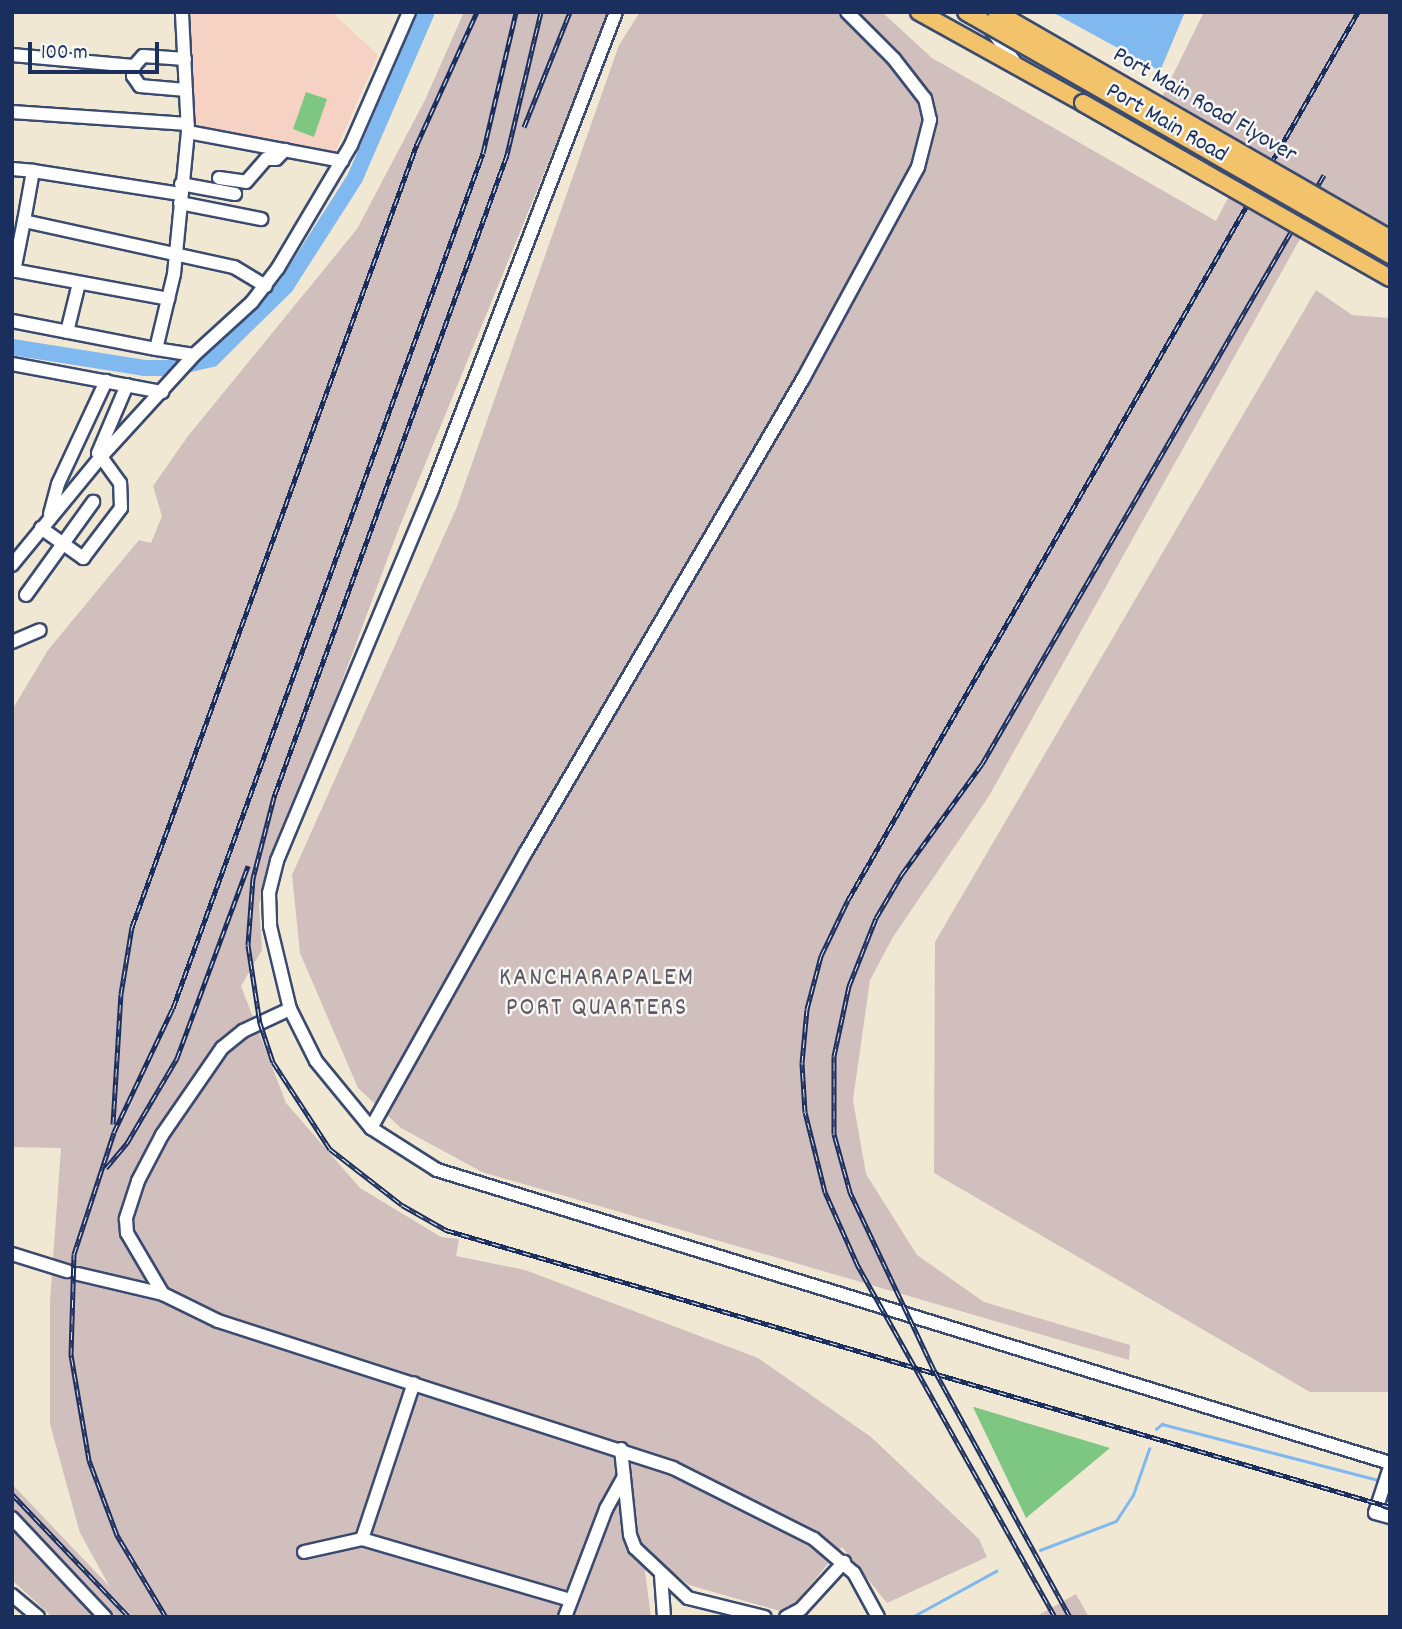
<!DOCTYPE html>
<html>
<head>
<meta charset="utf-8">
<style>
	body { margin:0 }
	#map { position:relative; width:1402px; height:1629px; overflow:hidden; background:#f1e8d3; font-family:Dekko,sans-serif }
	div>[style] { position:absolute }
	.built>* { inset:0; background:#f6d2c4 }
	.industrial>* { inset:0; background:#d1bfbe }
	.green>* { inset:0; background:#7ec783 }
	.water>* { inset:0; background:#80b8f0 }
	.stream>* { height:2.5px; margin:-1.25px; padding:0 1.25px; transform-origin:1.25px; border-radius:1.25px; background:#80b8f0 }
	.river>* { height:16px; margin:-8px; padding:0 8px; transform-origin:8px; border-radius:8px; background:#80b8f0 }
	.roads { filter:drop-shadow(2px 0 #3b4b70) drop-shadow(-2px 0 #3b4b70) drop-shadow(0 2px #3b4b70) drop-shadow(0 -2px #3b4b70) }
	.minor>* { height:12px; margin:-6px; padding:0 6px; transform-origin:6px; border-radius:6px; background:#fff }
	.major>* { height:16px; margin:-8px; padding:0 8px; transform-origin:8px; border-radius:8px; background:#f2c36a }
	.rail>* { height:5px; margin-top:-2.5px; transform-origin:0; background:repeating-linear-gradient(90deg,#f6f6f2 0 8px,#1b2f5e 0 16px); box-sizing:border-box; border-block:2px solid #1b2f5e }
	.bridges { filter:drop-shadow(2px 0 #3b4b70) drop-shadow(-2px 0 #3b4b70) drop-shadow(0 2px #3b4b70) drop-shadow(0 -2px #3b4b70) }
	.major-bridge>* { height:16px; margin:-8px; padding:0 8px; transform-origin:8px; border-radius:8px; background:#f2c36a }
	span { translate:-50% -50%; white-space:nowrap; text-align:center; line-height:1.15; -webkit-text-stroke:5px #f6f6f2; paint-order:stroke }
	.street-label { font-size:24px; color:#1b2f5e }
	.neighbourhood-label { font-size:26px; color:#5d5862; letter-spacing:2px }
	.frame { position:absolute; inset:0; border:14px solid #1b2f5e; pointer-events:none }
	.scale { position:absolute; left:28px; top:42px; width:131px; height:32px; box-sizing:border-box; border:4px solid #1b2f5e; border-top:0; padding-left:9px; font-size:21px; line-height:24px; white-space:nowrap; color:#1b2f5e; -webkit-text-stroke:5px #f6f6f2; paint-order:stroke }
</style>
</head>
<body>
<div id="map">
	<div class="built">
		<i style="clip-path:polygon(188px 12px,332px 12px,378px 55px,333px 157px,194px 129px)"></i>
	</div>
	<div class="industrial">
		<i style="clip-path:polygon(464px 12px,610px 12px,399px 528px,259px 904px,262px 950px,241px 986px,286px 1103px,360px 1188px,441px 1237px,459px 1239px,456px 1256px,525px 1270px,758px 1358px,871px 1437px,979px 1539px,987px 1557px,887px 1603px,842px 1547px,787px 1613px,689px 1585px,659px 1563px,645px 1571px,651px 1617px,52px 1617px,12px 1580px,12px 1484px,110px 1587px,80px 1533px,50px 1424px,50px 1301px,61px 1148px,12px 1147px,12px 710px,48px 650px,139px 540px,151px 543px,162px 516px,153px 486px,188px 436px,357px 229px,425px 100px)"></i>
		<i style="clip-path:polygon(640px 12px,882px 12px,932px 58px,1216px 221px,1253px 150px,1161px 99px,1204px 12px,1390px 12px,1390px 290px,1300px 239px,989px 796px,893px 937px,870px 980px,853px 1100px,866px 1174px,917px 1255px,984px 1302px,1130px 1345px,1129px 1360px,482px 1172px,401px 1128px,358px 1088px,300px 953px,292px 875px,456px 509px,619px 45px)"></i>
		<i style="clip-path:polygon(1316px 290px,1352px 315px,1390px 318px,1390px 1392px,1310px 1392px,934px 1173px,935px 942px)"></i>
		<i style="clip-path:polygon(1076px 1594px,1089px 1617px,1035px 1617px)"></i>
	</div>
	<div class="green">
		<i style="clip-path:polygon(306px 92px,327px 99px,314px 137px,293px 129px)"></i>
		<i style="clip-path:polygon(973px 1407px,974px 1407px,1110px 1448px,1026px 1518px)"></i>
	</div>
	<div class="water">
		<i style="clip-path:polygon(1052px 12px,1185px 12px,1160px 71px)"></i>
	</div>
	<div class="stream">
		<i style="left:1156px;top:1429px;width:8px;rotate:-40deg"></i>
		<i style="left:1162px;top:1424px;width:227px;rotate:14.5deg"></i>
		<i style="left:1040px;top:1550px;width:81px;rotate:-20.9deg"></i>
		<i style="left:1116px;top:1521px;width:31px;rotate:-57deg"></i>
		<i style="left:1133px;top:1495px;width:49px;rotate:-70.8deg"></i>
		<i style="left:912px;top:1617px;width:96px;rotate:-28.7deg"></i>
	</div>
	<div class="river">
		<i style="left:12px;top:347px;width:134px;rotate:9deg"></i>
		<i style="left:144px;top:368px;width:29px"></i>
		<i style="left:173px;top:368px;width:40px;rotate:-13deg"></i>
		<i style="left:212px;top:359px;width:104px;rotate:-44.6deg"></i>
		<i style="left:286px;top:286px;width:128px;rotate:-57.4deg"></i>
		<i style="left:355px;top:178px;width:181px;rotate:-66.6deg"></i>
	</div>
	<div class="roads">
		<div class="minor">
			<i style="left:616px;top:12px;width:512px;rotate:111.05deg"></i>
			<i style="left:432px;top:490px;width:402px;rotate:112.7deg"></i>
			<i style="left:277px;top:861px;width:33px;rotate:104deg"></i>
			<i style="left:269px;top:893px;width:33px;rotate:88deg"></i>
			<i style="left:270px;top:926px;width:85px;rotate:76.5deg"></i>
			<i style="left:290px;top:1009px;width:58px;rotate:63.4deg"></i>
			<i style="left:316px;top:1061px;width:87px;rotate:50.6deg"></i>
			<i style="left:371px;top:1128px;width:78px;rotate:32.5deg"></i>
			<i style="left:437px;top:1170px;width:997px;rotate:17.09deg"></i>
			<i style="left:988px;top:25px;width:44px;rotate:54.2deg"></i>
			<i style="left:12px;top:55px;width:122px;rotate:5.2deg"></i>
			<i style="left:185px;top:59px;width:42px;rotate:-175.9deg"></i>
			<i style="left:143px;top:56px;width:13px;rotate:132deg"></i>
			<i style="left:134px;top:66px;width:10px;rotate:96deg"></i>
			<i style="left:133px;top:76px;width:12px;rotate:55deg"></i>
			<i style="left:140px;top:86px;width:46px;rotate:5deg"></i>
			<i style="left:12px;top:112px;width:176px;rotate:3.9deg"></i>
			<i style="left:188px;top:132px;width:157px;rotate:10.7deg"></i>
			<i style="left:12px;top:169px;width:21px;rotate:5deg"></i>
			<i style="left:219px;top:178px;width:27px;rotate:8deg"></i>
			<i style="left:246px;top:182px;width:30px;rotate:-49deg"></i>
			<i style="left:266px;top:159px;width:10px"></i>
			<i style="left:276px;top:159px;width:13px;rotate:-45deg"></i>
			<i style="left:181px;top:184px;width:55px;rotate:10.5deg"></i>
			<i style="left:180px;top:203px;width:83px;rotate:11.2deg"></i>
			<i style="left:24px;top:221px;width:51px;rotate:-79.8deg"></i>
			<i style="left:33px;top:171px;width:149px;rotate:8.9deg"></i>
			<i style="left:12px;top:270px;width:159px;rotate:10.5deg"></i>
			<i style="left:14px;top:271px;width:51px;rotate:-78.7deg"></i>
			<i style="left:24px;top:221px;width:215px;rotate:12.4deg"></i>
			<i style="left:234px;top:267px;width:37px;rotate:31deg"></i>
			<i style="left:12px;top:321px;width:147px;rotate:11deg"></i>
			<i style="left:67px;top:332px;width:50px;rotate:-76.2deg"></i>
			<i style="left:194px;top:355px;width:79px;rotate:-42.4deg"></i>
			<i style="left:252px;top:302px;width:43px;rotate:-52.6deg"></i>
			<i style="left:278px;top:268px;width:143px;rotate:-59.3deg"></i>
			<i style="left:351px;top:145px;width:145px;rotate:-66.4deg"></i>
			<i style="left:12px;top:364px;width:153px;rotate:10.6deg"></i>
			<i style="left:50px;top:514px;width:31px;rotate:-75deg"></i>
			<i style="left:58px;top:484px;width:114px;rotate:-65deg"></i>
			<i style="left:41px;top:528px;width:52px;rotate:35.5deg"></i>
			<i style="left:83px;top:558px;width:63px;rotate:-52.8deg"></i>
			<i style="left:121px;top:508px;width:25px;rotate:-92deg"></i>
			<i style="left:120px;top:483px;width:37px;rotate:-126deg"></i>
			<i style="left:98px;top:453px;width:74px;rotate:-66.9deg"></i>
			<i style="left:12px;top:565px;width:139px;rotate:-50.6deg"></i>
			<i style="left:100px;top:458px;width:139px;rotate:-47.6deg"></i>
			<i style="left:194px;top:355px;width:38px;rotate:-171deg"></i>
			<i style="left:156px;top:349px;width:77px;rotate:-76.5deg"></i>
			<i style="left:174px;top:274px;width:143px;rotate:-84.4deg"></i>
			<i style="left:188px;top:132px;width:120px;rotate:-92.9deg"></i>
			<i style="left:26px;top:595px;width:115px;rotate:-54.2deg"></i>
			<i style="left:12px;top:642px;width:30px;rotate:-23deg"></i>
			<i style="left:290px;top:1009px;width:52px;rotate:154.9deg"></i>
			<i style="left:243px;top:1031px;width:27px;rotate:141deg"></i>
			<i style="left:222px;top:1048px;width:106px;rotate:124.6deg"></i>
			<i style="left:162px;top:1135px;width:52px;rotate:117.6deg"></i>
			<i style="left:138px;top:1181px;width:40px;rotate:108deg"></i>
			<i style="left:126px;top:1219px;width:14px;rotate:86deg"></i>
			<i style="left:127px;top:1233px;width:71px;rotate:59.5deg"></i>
			<i style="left:163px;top:1294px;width:61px;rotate:26.1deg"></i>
			<i style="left:218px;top:1321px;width:478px;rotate:17.9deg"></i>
			<i style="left:673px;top:1468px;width:158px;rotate:26.7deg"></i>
			<i style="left:814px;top:1539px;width:52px;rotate:40.4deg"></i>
			<i style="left:854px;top:1573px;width:50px;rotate:61.4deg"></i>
			<i style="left:371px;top:1128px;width:317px;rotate:-60.7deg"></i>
			<i style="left:526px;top:852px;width:548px;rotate:-59.65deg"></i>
			<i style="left:803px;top:379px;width:241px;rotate:-61.5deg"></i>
			<i style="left:918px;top:167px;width:49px;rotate:-75.7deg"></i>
			<i style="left:930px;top:120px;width:22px;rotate:-103deg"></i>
			<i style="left:925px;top:99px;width:51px;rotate:-127.8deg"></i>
			<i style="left:894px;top:59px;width:66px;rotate:-135deg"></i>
			<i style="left:12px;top:1254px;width:58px;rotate:17.2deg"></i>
			<i style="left:78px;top:1274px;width:87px;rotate:13.2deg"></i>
			<i style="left:621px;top:1449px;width:86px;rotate:84deg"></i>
			<i style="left:630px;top:1535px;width:14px;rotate:69deg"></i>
			<i style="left:635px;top:1548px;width:73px;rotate:43.3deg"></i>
			<i style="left:688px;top:1598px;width:79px;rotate:13.9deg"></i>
			<i style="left:1390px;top:1467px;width:48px;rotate:108.1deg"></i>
			<i style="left:1375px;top:1513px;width:16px;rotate:15deg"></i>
			<i style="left:12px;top:1518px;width:136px;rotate:46.8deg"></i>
			<i style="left:362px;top:1539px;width:218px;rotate:16.3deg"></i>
			<i style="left:304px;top:1552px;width:59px;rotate:-12.6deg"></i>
			<i style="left:362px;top:1539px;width:164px;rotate:-71.6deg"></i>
			<i style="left:661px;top:1575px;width:42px;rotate:85.9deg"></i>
			<i style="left:12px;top:1595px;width:34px;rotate:40deg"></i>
			<i style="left:565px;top:1617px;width:116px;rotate:-69.2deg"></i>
			<i style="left:606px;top:1509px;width:37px;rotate:-61deg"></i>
			<i style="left:786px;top:1617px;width:17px;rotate:-28deg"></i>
			<i style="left:801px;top:1609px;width:64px;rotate:-47.5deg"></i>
		</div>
		<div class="major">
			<i style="left:919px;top:12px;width:188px;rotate:29deg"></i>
		</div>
	</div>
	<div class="rail">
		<i style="left:541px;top:12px;width:147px;rotate:103.4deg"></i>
		<i style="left:507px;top:155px;width:683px;rotate:109.95deg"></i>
		<i style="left:274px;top:797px;width:84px;rotate:104.5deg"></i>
		<i style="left:253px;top:878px;width:67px;rotate:94.3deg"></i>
		<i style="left:248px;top:945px;width:79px;rotate:81.3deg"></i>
		<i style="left:260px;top:1023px;width:41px;rotate:71.6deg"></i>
		<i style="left:273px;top:1062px;width:104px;rotate:56.8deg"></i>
		<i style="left:330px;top:1149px;width:91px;rotate:37.9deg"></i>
		<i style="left:402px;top:1205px;width:51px;rotate:29.6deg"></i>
		<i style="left:446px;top:1230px;width:984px;rotate:16.35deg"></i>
		<i style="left:524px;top:127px;width:124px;rotate:-68.2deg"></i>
		<i style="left:113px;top:1124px;width:130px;rotate:-86.5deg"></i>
		<i style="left:121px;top:994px;width:68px;rotate:-80.7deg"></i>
		<i style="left:132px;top:927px;width:833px;rotate:-70deg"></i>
		<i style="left:417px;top:144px;width:145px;rotate:-65.6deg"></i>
		<i style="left:106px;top:1168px;width:33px;rotate:-50deg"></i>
		<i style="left:127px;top:1143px;width:99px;rotate:-59.5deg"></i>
		<i style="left:177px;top:1058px;width:205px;rotate:-69.7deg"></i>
		<i style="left:12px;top:1494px;width:170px;rotate:46.4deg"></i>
		<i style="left:166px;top:1617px;width:96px;rotate:-120.9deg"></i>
		<i style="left:117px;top:1535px;width:80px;rotate:-110.5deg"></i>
		<i style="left:89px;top:1460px;width:107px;rotate:-99.7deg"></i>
		<i style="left:71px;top:1355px;width:101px;rotate:-88.3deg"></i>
		<i style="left:74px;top:1254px;width:128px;rotate:-71.8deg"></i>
		<i style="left:114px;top:1132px;width:137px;rotate:-64.6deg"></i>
		<i style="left:173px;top:1008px;width:909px;rotate:-70.07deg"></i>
		<i style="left:483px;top:153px;width:145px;rotate:-76.8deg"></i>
		<i style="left:1055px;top:1617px;width:403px;rotate:-119.3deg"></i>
		<i style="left:858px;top:1266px;width:81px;rotate:-114deg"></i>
		<i style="left:825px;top:1192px;width:82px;rotate:-104deg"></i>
		<i style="left:805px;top:1112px;width:49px;rotate:-93.5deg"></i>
		<i style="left:802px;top:1063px;width:54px;rotate:-84.7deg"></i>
		<i style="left:807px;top:1009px;width:55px;rotate:-75.2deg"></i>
		<i style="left:821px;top:956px;width:62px;rotate:-64.3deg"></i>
		<i style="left:848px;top:900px;width:1024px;rotate:-60.13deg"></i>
		<i style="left:1070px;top:1617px;width:282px;rotate:-118.8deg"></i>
		<i style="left:934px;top:1370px;width:197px;rotate:-115.3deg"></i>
		<i style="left:850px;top:1192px;width:60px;rotate:-105.4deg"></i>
		<i style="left:834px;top:1134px;width:78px;rotate:-90deg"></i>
		<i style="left:834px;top:1056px;width:72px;rotate:-77.9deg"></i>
		<i style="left:849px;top:986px;width:73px;rotate:-68.3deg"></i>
		<i style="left:876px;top:918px;width:51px;rotate:-59.4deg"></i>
		<i style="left:902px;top:874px;width:136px;rotate:-54deg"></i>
		<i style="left:982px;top:764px;width:681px;rotate:-59.86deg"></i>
	</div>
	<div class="bridges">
		<div class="major-bridge">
			<i style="left:966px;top:12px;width:489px;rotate:29.8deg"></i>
			<i style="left:996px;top:12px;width:455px;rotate:29.9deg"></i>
			<i style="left:1083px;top:103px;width:353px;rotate:29.7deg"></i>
		</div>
	</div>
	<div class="street-label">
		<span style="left:1204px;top:106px;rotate:30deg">Port Main Road Flyover</span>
		<span style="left:1166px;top:124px;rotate:30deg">Port Main Road</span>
	</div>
	<div class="neighbourhood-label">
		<span style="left:597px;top:994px">KANCHARAPALEM<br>PORT QUARTERS</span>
	</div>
	<div class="frame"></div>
	<div class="scale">100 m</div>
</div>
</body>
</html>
